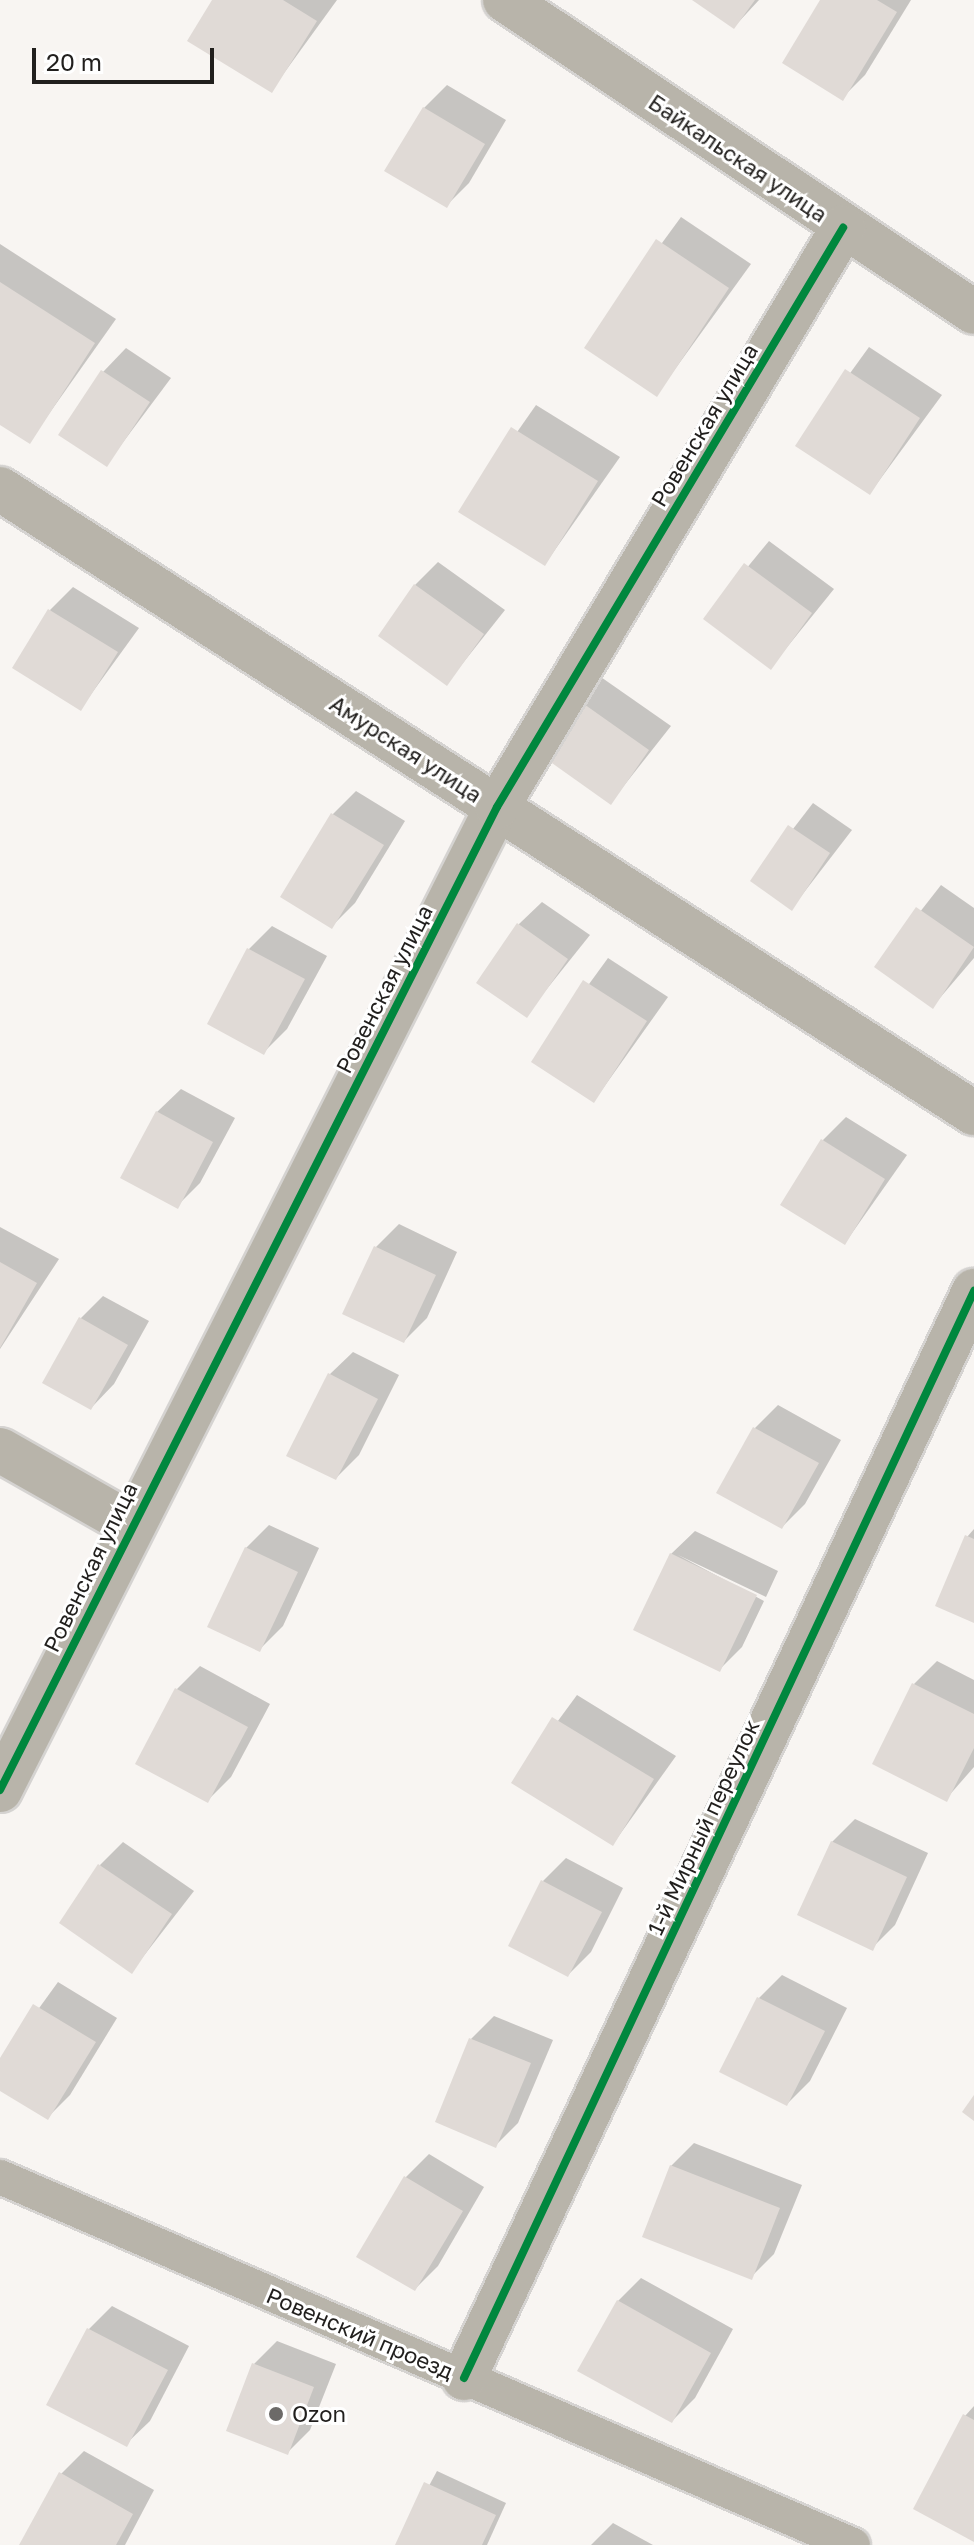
<!DOCTYPE html>
<html>
<head>
<meta charset="utf-8">
<style>
	body { margin:0 }
	#map { position:relative; width:974px; height:2545px; overflow:hidden; background:#f8f5f2; font-family:"Golos Text",sans-serif }
	div>[style] { position:absolute }
	.shadow>* { inset:0; background:#0003 }
	.building>* { inset:0; background:#e0dad6 }
	.roads { filter:drop-shadow(2px 0 #d5d3d1) drop-shadow(-2px 0 #d5d3d1) drop-shadow(0 2px #d5d3d1) drop-shadow(0 -2px #d5d3d1) }
	.lane>* { height:34px; margin:-17px; padding:0 17px; transform-origin:17px; border-radius:17px; background:#b8b4aa }
	.street>* { height:44px; margin:-22px; padding:0 22px; transform-origin:22px; border-radius:22px; background:#b8b4aa }
	.cycleway>* { height:8px; margin:-4px; padding:0 4px; transform-origin:4px; border-radius:4px; background:#00873e }
	.dots>* { width:22px; height:22px; translate:-50% -50%; box-sizing:border-box; border:4px solid #fff; border-radius:50% }
	span { translate:-50% -50%; white-space:nowrap; text-align:center; line-height:1.15; -webkit-text-stroke:6px #fff; paint-order:stroke }
	.street-label { font-size:22px; color:#211f1d }
	.poi-label { font-size:22px; color:#211f1d }
	.left { translate:0 -50%; text-align:left }
	.scale { position:absolute; left:32px; top:48px; width:182px; height:36px; box-sizing:border-box; border:4px solid #211f1d; border-top:0; padding-left:10px; font-size:24px; line-height:28px; white-space:nowrap; color:#211f1d; -webkit-text-stroke:6px #fff; paint-order:stroke }
</style>
</head>
<body>
<div id="map">
	<div class="shadow">
		<i style="clip-path:polygon(214px 0,337px 0,271px 91px)"></i>
		<i style="clip-path:polygon(696px 0,759px 0,734px 27px)"></i>
		<i style="clip-path:polygon(822px 0,911px 0,865px 75px,842px 98px)"></i>
		<i style="clip-path:polygon(447px 85px,506px 120px,469px 183px,446px 206px,424px 108px)"></i>
		<i style="clip-path:polygon(681px 217px,751px 264px,657px 394px,586px 347px)"></i>
		<i style="clip-path:polygon(0 244px,116px 319px,29px 442px,0 423px)"></i>
		<i style="clip-path:polygon(869px 347px,942px 395px,870px 493px,798px 445px)"></i>
		<i style="clip-path:polygon(126px 348px,171px 378px,106px 465px,103px 372px)"></i>
		<i style="clip-path:polygon(536px 405px,620px 457px,545px 564px,461px 512px)"></i>
		<i style="clip-path:polygon(769px 541px,834px 589px,771px 667px,705px 619px)"></i>
		<i style="clip-path:polygon(438px 562px,505px 610px,447px 683px,415px 585px)"></i>
		<i style="clip-path:polygon(73px 587px,139px 628px,81px 708px,50px 610px)"></i>
		<i style="clip-path:polygon(598px 675px,671px 726px,611px 802px,538px 751px)"></i>
		<i style="clip-path:polygon(356px 791px,405px 821px,355px 903px,332px 926px,283px 896px,333px 814px)"></i>
		<i style="clip-path:polygon(813px 803px,852px 830px,792px 908px,753px 881px)"></i>
		<i style="clip-path:polygon(941px 885px,974px 908px,974px 958px,933px 1006px,877px 967px)"></i>
		<i style="clip-path:polygon(542px 902px,590px 935px,526px 1015px,519px 924px)"></i>
		<i style="clip-path:polygon(272px 926px,327px 956px,287px 1029px,264px 1052px,249px 949px)"></i>
		<i style="clip-path:polygon(608px 958px,668px 997px,594px 1101px,533px 1061px)"></i>
		<i style="clip-path:polygon(181px 1089px,235px 1118px,200px 1183px,177px 1206px,123px 1177px,157px 1112px)"></i>
		<i style="clip-path:polygon(846px 1117px,907px 1155px,845px 1243px,823px 1140px)"></i>
		<i style="clip-path:polygon(399px 1224px,457px 1252px,427px 1318px,404px 1341px,376px 1247px)"></i>
		<i style="clip-path:polygon(0 1227px,59px 1259px,0 1349px)"></i>
		<i style="clip-path:polygon(103px 1296px,149px 1321px,114px 1384px,91px 1408px,80px 1319px)"></i>
		<i style="clip-path:polygon(353px 1352px,399px 1375px,359px 1455px,336px 1478px,329px 1375px)"></i>
		<i style="clip-path:polygon(778px 1405px,841px 1440px,805px 1504px,782px 1527px,755px 1428px)"></i>
		<i style="clip-path:polygon(269px 1525px,319px 1548px,283px 1626px,260px 1649px,246px 1548px)"></i>
		<i style="clip-path:polygon(974px 1529px,974px 1621px,967px 1537px)"></i>
		<i style="clip-path:polygon(695px 1531px,778px 1571px,766px 1597px,678px 1555px,764px 1601px,742px 1647px,719px 1670px,671px 1554px)"></i>
		<i style="clip-path:polygon(937px 1661px,974px 1680px,974px 1767px,946px 1799px,914px 1684px)"></i>
		<i style="clip-path:polygon(200px 1666px,270px 1704px,231px 1777px,208px 1800px,177px 1689px)"></i>
		<i style="clip-path:polygon(577px 1695px,676px 1756px,613px 1844px,513px 1782px)"></i>
		<i style="clip-path:polygon(855px 1819px,928px 1853px,895px 1925px,872px 1948px,832px 1842px)"></i>
		<i style="clip-path:polygon(123px 1842px,194px 1891px,132px 1971px,100px 1865px)"></i>
		<i style="clip-path:polygon(566px 1858px,623px 1888px,591px 1952px,568px 1975px,543px 1881px)"></i>
		<i style="clip-path:polygon(782px 1975px,847px 2008px,810px 2081px,787px 2104px,759px 1998px)"></i>
		<i style="clip-path:polygon(58px 1982px,117px 2018px,70px 2095px,47px 2118px,0 2089px,0 2062px)"></i>
		<i style="clip-path:polygon(494px 2016px,553px 2040px,518px 2123px,495px 2146px,471px 2039px)"></i>
		<i style="clip-path:polygon(694px 2143px,802px 2185px,774px 2254px,751px 2277px,671px 2166px)"></i>
		<i style="clip-path:polygon(429px 2154px,484px 2187px,438px 2266px,415px 2289px,406px 2177px)"></i>
		<i style="clip-path:polygon(641px 2278px,733px 2329px,695px 2398px,672px 2421px,618px 2301px)"></i>
		<i style="clip-path:polygon(112px 2306px,189px 2346px,150px 2421px,126px 2444px,49px 2404px,89px 2329px)"></i>
		<i style="clip-path:polygon(277px 2341px,336px 2364px,310px 2430px,287px 2453px,254px 2364px)"></i>
		<i style="clip-path:polygon(974px 2406px,974px 2539px,965px 2416px)"></i>
		<i style="clip-path:polygon(84px 2451px,154px 2490px,125px 2545px,22px 2545px,61px 2474px)"></i>
		<i style="clip-path:polygon(437px 2471px,506px 2503px,487px 2545px,397px 2545px)"></i>
		<i style="clip-path:polygon(613px 2523px,653px 2545px,591px 2545px)"></i>
	</div>
	<div class="building">
		<i style="clip-path:polygon(212px 0,283px 0,317px 21px,272px 93px,187px 41px)"></i>
		<i style="clip-path:polygon(692px 0,755px 0,734px 29px)"></i>
		<i style="clip-path:polygon(820px 0,877px 0,897px 12px,843px 101px,782px 63px)"></i>
		<i style="clip-path:polygon(423px 107px,485px 144px,447px 208px,384px 171px)"></i>
		<i style="clip-path:polygon(656px 239px,729px 288px,657px 397px,584px 348px)"></i>
		<i style="clip-path:polygon(0 282px,95px 343px,30px 444px,0 425px)"></i>
		<i style="clip-path:polygon(845px 369px,920px 418px,870px 495px,795px 446px)"></i>
		<i style="clip-path:polygon(101px 370px,150px 402px,107px 467px,58px 435px)"></i>
		<i style="clip-path:polygon(511px 427px,598px 481px,545px 566px,458px 512px)"></i>
		<i style="clip-path:polygon(744px 563px,812px 613px,771px 670px,703px 619px)"></i>
		<i style="clip-path:polygon(414px 584px,484px 634px,447px 686px,378px 636px)"></i>
		<i style="clip-path:polygon(48px 609px,118px 652px,81px 711px,12px 668px)"></i>
		<i style="clip-path:polygon(574px 697px,649px 750px,611px 805px,535px 751px)"></i>
		<i style="clip-path:polygon(331px 813px,384px 845px,332px 929px,280px 897px)"></i>
		<i style="clip-path:polygon(788px 825px,830px 853px,792px 911px,750px 881px)"></i>
		<i style="clip-path:polygon(916px 907px,974px 947px,933px 1009px,874px 967px)"></i>
		<i style="clip-path:polygon(517px 923px,568px 959px,527px 1018px,476px 983px)"></i>
		<i style="clip-path:polygon(247px 948px,305px 979px,264px 1055px,207px 1024px)"></i>
		<i style="clip-path:polygon(583px 980px,647px 1021px,594px 1103px,531px 1062px)"></i>
		<i style="clip-path:polygon(156px 1111px,213px 1142px,178px 1209px,120px 1178px)"></i>
		<i style="clip-path:polygon(821px 1139px,885px 1179px,845px 1245px,780px 1205px)"></i>
		<i style="clip-path:polygon(374px 1246px,436px 1275px,404px 1343px,342px 1314px)"></i>
		<i style="clip-path:polygon(0 1262px,37px 1283px,0 1348px)"></i>
		<i style="clip-path:polygon(79px 1317px,128px 1345px,91px 1410px,42px 1383px)"></i>
		<i style="clip-path:polygon(328px 1373px,378px 1399px,336px 1480px,286px 1456px)"></i>
		<i style="clip-path:polygon(753px 1427px,819px 1463px,782px 1529px,716px 1493px)"></i>
		<i style="clip-path:polygon(965px 1535px,974px 1539px,974px 1623px,935px 1606px)"></i>
		<i style="clip-path:polygon(245px 1547px,298px 1572px,260px 1652px,207px 1627px)"></i>
		<i style="clip-path:polygon(670px 1553px,757px 1595px,720px 1672px,633px 1630px)"></i>
		<i style="clip-path:polygon(912px 1683px,974px 1714px,974px 1748px,947px 1802px,872px 1764px)"></i>
		<i style="clip-path:polygon(175px 1688px,248px 1727px,208px 1803px,135px 1764px)"></i>
		<i style="clip-path:polygon(552px 1717px,654px 1779px,613px 1846px,511px 1783px)"></i>
		<i style="clip-path:polygon(831px 1841px,907px 1877px,873px 1951px,797px 1915px)"></i>
		<i style="clip-path:polygon(98px 1864px,172px 1914px,132px 1974px,59px 1923px)"></i>
		<i style="clip-path:polygon(541px 1880px,602px 1912px,568px 1977px,508px 1946px)"></i>
		<i style="clip-path:polygon(757px 1997px,825px 2031px,787px 2106px,719px 2072px)"></i>
		<i style="clip-path:polygon(33px 2004px,96px 2042px,48px 2120px,0 2091px,0 2058px)"></i>
		<i style="clip-path:polygon(469px 2038px,531px 2063px,496px 2148px,435px 2122px)"></i>
		<i style="clip-path:polygon(974px 2095px,974px 2121px,962px 2112px)"></i>
		<i style="clip-path:polygon(670px 2165px,780px 2208px,752px 2280px,642px 2237px)"></i>
		<i style="clip-path:polygon(404px 2176px,463px 2211px,415px 2291px,356px 2257px)"></i>
		<i style="clip-path:polygon(617px 2300px,711px 2353px,672px 2423px,577px 2371px)"></i>
		<i style="clip-path:polygon(87px 2328px,168px 2370px,127px 2447px,46px 2405px)"></i>
		<i style="clip-path:polygon(252px 2363px,314px 2387px,288px 2455px,226px 2431px)"></i>
		<i style="clip-path:polygon(963px 2414px,974px 2420px,974px 2542px,913px 2509px)"></i>
		<i style="clip-path:polygon(59px 2472px,133px 2514px,116px 2545px,19px 2545px)"></i>
		<i style="clip-path:polygon(424px 2482px,496px 2515px,482px 2545px,395px 2545px)"></i>
	</div>
	<div class="roads">
		<div class="lane">
			<i style="left:0;top:2177px;width:929px;rotate:23.34deg"></i>
		</div>
		<div class="street">
			<i style="left:505px;top:0;width:563px;rotate:33.63deg"></i>
			<i style="left:0;top:489px;width:1157px;rotate:32.65deg"></i>
			<i style="left:0;top:1450px;width:150px;rotate:29.6deg"></i>
			<i style="left:0;top:1790px;width:1101px;rotate:-63.18deg"></i>
			<i style="left:497px;top:807px;width:675px;rotate:-59.14deg"></i>
			<i style="left:464px;top:2378px;width:1201px;rotate:-64.86deg"></i>
		</div>
	</div>
	<div class="cycleway">
		<i style="left:0;top:1790px;width:1101px;rotate:-63.18deg"></i>
		<i style="left:497px;top:807px;width:675px;rotate:-59.14deg"></i>
		<i style="left:464px;top:2378px;width:1201px;rotate:-64.86deg"></i>
	</div>
	<div class="dots">
		<i style="left:276px;top:2414px;background:#6c6a68"></i>
	</div>
	<div class="street-label">
		<span style="left:738px;top:158px;rotate:34deg">Байкальская улица</span>
		<span style="left:704px;top:425px;rotate:-59deg">Ровенская улица</span>
		<span style="left:406px;top:749px;rotate:33deg">Амурская улица</span>
		<span style="left:384px;top:989px;rotate:-63deg">Ровенская улица</span>
		<span style="left:90px;top:1567px;rotate:-64deg">Ровенская улица</span>
		<span style="left:703px;top:1827px;rotate:-65deg">1-й Мирный переулок</span>
		<span style="left:360px;top:2333px;rotate:23deg">Ровенский проезд</span>
	</div>
	<div class="poi-label">
		<span class="left" style="left:292px;top:2414px">Ozon</span>
	</div>
	<div class="scale">20 m</div>
</div>
</body>
</html>
